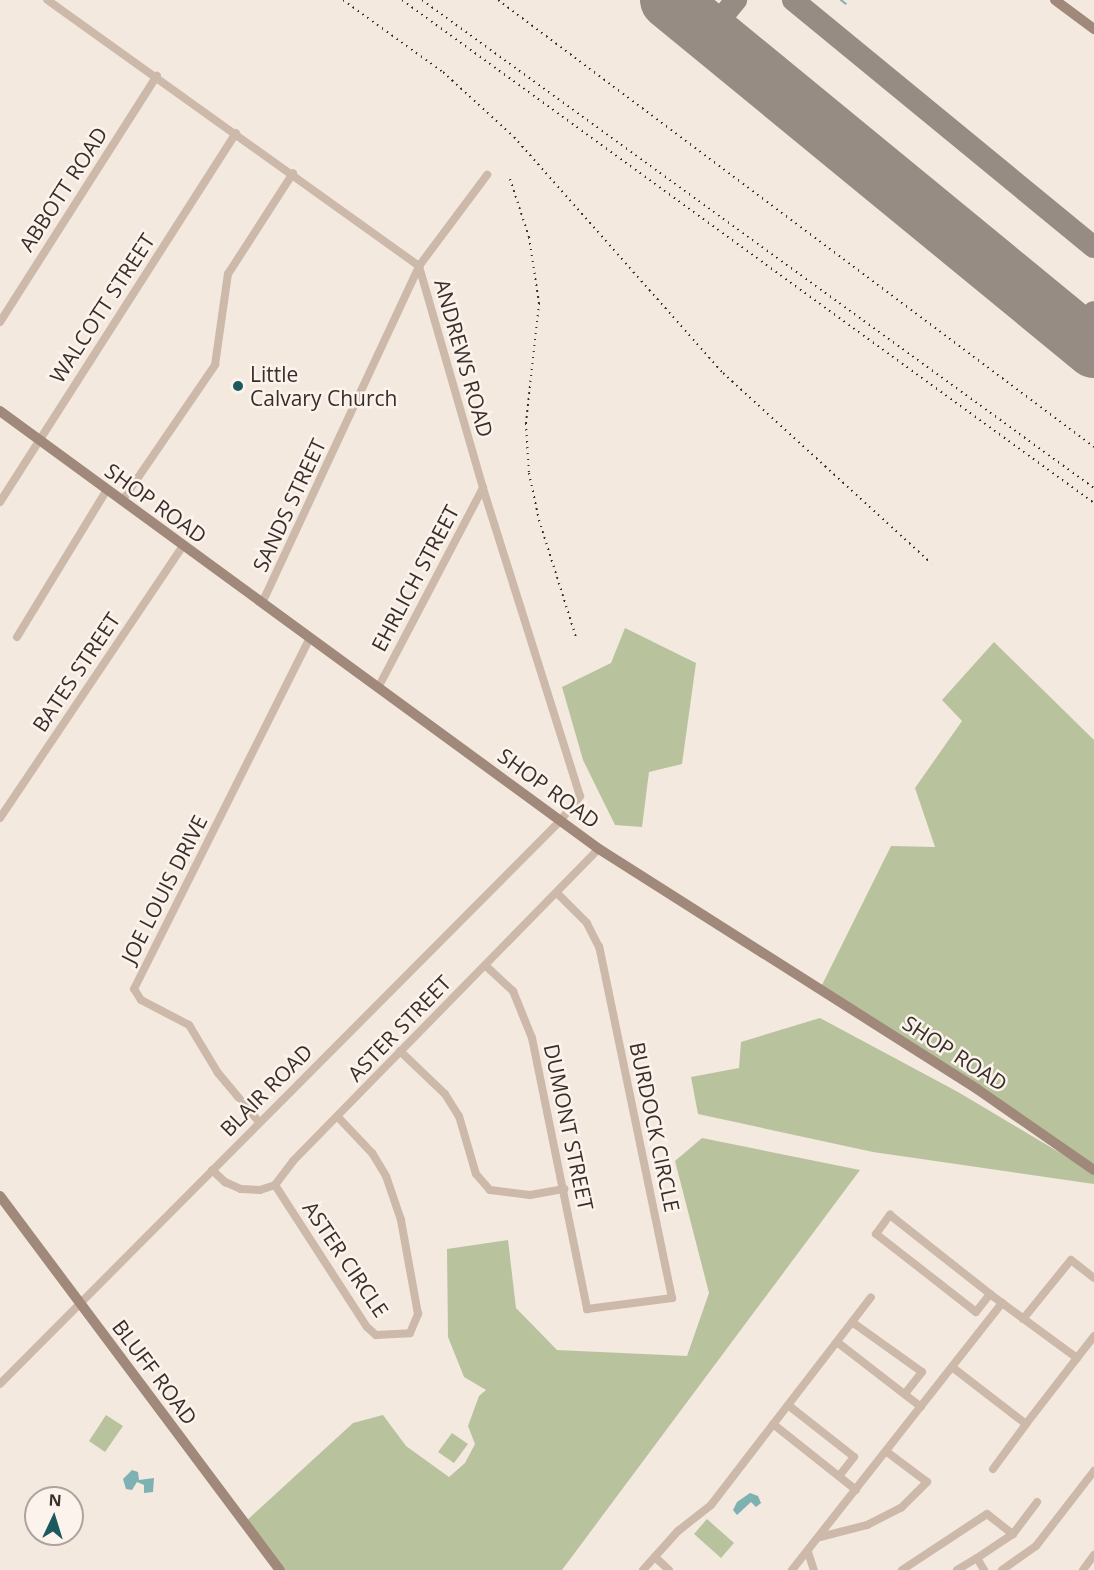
<!DOCTYPE html>
<html>
<head>
<meta charset="utf-8">
<style>
	body { margin:0 }
	#map { position:relative; width:1094px; height:1570px; overflow:hidden; background:#f4e9df; font-family:"Open Sans",sans-serif }
	div>[style] { position:absolute }
	.green>* { inset:0; background:#b8c39e }
	.water>* { inset:0; background:#7db1b2 }
	.stream>* { height:2px; margin:-1px; padding:0 1px; transform-origin:1px; border-radius:1px; background:#7db1b2 }
	.taxiway>* { height:22px; margin:-11px; padding:0 11px; transform-origin:11px; border-radius:11px; background:#978c84 }
	.runway>* { height:58px; margin:-29px; padding:0 29px; transform-origin:29px; border-radius:29px; background:#978c84 }
	.street>* { height:8px; margin:-4px; padding:0 4px; transform-origin:4px; border-radius:4px; background:#ccb9aa }
	.secondary>* { height:10px; margin:-5px; padding:0 5px; transform-origin:5px; border-radius:5px; background:#a0887b }
	.rail>* { height:2px; margin-top:-1px; transform-origin:0; background:repeating-linear-gradient(90deg,#3a2e2a 0 1.5px,transparent 0 6px) }
	.dots>* { width:16px; height:16px; translate:-50% -50%; box-sizing:border-box; border:3px solid #fbf3ec; border-radius:50% }
	span { translate:-50% -50%; white-space:nowrap; text-align:center; line-height:1.15; -webkit-text-stroke:5px #fbf3ec; paint-order:stroke }
	.street-label { font-size:21px; color:#3a2e2a }
	.poi-label { font-size:21px; color:#3a2e2a }
	.left { translate:0 -50%; text-align:left }
	.north { position:absolute; left:24px; top:1486px; width:60px; height:60px; box-sizing:border-box; background:#fbf3ec; border:2px solid #aea49e; border-radius:50%; rotate:4deg; font-size:16px; font-weight:700; line-height:24px; text-align:center; color:#3a2e2a }
	.north::after { content:''; display:block; margin:auto; width:21px; height:27px; background:#1d5a5d; clip-path:polygon(50% 0,100% 100%,50% 72%,0 100%) }
</style>
</head>
<body>
<div id="map">
	<div class="green">
		<i style="clip-path:polygon(625px 628px,696px 663px,682px 764px,649px 772px,642px 827px,615px 825px,583px 760px,562px 687px,611px 663px)"></i>
		<i style="clip-path:polygon(994px 642px,1094px 740px,1094px 1170px,820px 989px,891px 846px,935px 847px,915px 788px,962px 721px,942px 700px)"></i>
		<i style="clip-path:polygon(820px 1018px,958px 1092px,1094px 1173px,1094px 1184px,873px 1152px,698px 1114px,691px 1077px,739px 1068px,741px 1042px)"></i>
		<i style="clip-path:polygon(702px 1138px,860px 1170px,562px 1570px,280px 1570px,244px 1523px,353px 1423px,383px 1415px,406px 1446px,449px 1477px,465px 1463px,475px 1444px,468px 1426px,479px 1396px,486px 1390px,464px 1377px,448px 1337px,447px 1249px,508px 1240px,516px 1308px,557px 1350px,687px 1356px,709px 1293px,675px 1161px)"></i>
		<i style="clip-path:polygon(106px 1415px,123px 1426px,105px 1452px,89px 1441px)"></i>
		<i style="clip-path:polygon(452px 1433px,468px 1444px,454px 1463px,438px 1452px)"></i>
		<i style="clip-path:polygon(707px 1519px,734px 1543px,721px 1558px,694px 1534px)"></i>
	</div>
	<div class="water">
		<i style="clip-path:polygon(132px 1470px,138px 1472px,139px 1480px,154px 1478px,153px 1492px,144px 1493px,144px 1485px,137px 1482px,132px 1490px,126px 1489px,123px 1479px)"></i>
		<i style="clip-path:polygon(750px 1493px,758px 1496px,761px 1503px,756px 1507px,751px 1502px,737px 1515px,733px 1510px,737px 1502px)"></i>
	</div>
	<div class="stream">
		<i style="left:841px;top:0;width:6px;rotate:39deg"></i>
	</div>
	<div class="taxiway">
		<i style="left:793px;top:0;width:389px;rotate:39.4deg"></i>
		<i style="left:709px;top:33px;width:43px;rotate:-50.7deg"></i>
		<i style="left:1076px;top:334px;width:28px;rotate:-51deg"></i>
	</div>
	<div class="runway">
		<i style="left:669px;top:0;width:550px;rotate:39.39deg"></i>
	</div>
	<div class="street">
		<i style="left:0;top:322px;width:292px;rotate:-57.5deg"></i>
		<i style="left:122px;top:501px;width:165px;rotate:-55.6deg"></i>
		<i style="left:215px;top:365px;width:92px;rotate:-81.9deg"></i>
		<i style="left:228px;top:274px;width:120px;rotate:-57.2deg"></i>
		<i style="left:0;top:502px;width:438px;rotate:-57.4deg"></i>
		<i style="left:263px;top:601px;width:370px;rotate:-65deg"></i>
		<i style="left:419px;top:266px;width:114px;rotate:-53.2deg"></i>
		<i style="left:17px;top:637px;width:171px;rotate:-58.6deg"></i>
		<i style="left:379px;top:686px;width:224px;rotate:-62.3deg"></i>
		<i style="left:0;top:818px;width:326px;rotate:-56.1deg"></i>
		<i style="left:486px;top:966px;width:37px;rotate:43deg"></i>
		<i style="left:513px;top:991px;width:51px;rotate:68deg"></i>
		<i style="left:532px;top:1038px;width:277px;rotate:78.5deg"></i>
		<i style="left:587px;top:1309px;width:86px;rotate:-7.4deg"></i>
		<i style="left:672px;top:1298px;width:359px;rotate:-101.7deg"></i>
		<i style="left:599px;top:947px;width:27px;rotate:-117deg"></i>
		<i style="left:587px;top:923px;width:42px;rotate:-135deg"></i>
		<i style="left:400px;top:1051px;width:62px;rotate:43.7deg"></i>
		<i style="left:445px;top:1094px;width:26px;rotate:58deg"></i>
		<i style="left:459px;top:1116px;width:60px;rotate:73.7deg"></i>
		<i style="left:476px;top:1174px;width:21px;rotate:49deg"></i>
		<i style="left:490px;top:1190px;width:40px;rotate:7.1deg"></i>
		<i style="left:530px;top:1195px;width:35px;rotate:-10deg"></i>
		<i style="left:259px;top:1122px;width:64px;rotate:-129.9deg"></i>
		<i style="left:218px;top:1073px;width:56px;rotate:-121.1deg"></i>
		<i style="left:189px;top:1025px;width:54px;rotate:-152.5deg"></i>
		<i style="left:141px;top:1000px;width:13px;rotate:-122deg"></i>
		<i style="left:134px;top:989px;width:393px;rotate:-63.4deg"></i>
		<i style="left:212px;top:1170px;width:18px;rotate:43deg"></i>
		<i style="left:225px;top:1182px;width:17px;rotate:24deg"></i>
		<i style="left:241px;top:1189px;width:19px;rotate:3deg"></i>
		<i style="left:260px;top:1190px;width:16px;rotate:-18deg"></i>
		<i style="left:275px;top:1185px;width:30px;rotate:-53deg"></i>
		<i style="left:293px;top:1161px;width:437px;rotate:-45.6deg"></i>
		<i style="left:275px;top:1185px;width:169px;rotate:57.1deg"></i>
		<i style="left:367px;top:1327px;width:12px;rotate:42deg"></i>
		<i style="left:376px;top:1335px;width:34px;rotate:-3deg"></i>
		<i style="left:410px;top:1333px;width:21px;rotate:-67deg"></i>
		<i style="left:418px;top:1314px;width:96px;rotate:-100.3deg"></i>
		<i style="left:401px;top:1220px;width:46px;rotate:-108.8deg"></i>
		<i style="left:386px;top:1176px;width:27px;rotate:-121deg"></i>
		<i style="left:372px;top:1153px;width:50px;rotate:-133.4deg"></i>
		<i style="left:990px;top:1294px;width:23px;rotate:128deg"></i>
		<i style="left:976px;top:1312px;width:127px;rotate:-142deg"></i>
		<i style="left:876px;top:1234px;width:24px;rotate:-54deg"></i>
		<i style="left:890px;top:1215px;width:127px;rotate:38.3deg"></i>
		<i style="left:990px;top:1294px;width:15px;rotate:37deg"></i>
		<i style="left:1023px;top:1319px;width:76px;rotate:-50.9deg"></i>
		<i style="left:1071px;top:1260px;width:29px;rotate:38deg"></i>
		<i style="left:852px;top:1322px;width:86px;rotate:35.5deg"></i>
		<i style="left:922px;top:1372px;width:28px;rotate:128deg"></i>
		<i style="left:837px;top:1342px;width:106px;rotate:37.7deg"></i>
		<i style="left:1077px;top:1358px;width:28px;rotate:-52deg"></i>
		<i style="left:0;top:1384px;width:794px;rotate:-45.15deg"></i>
		<i style="left:560px;top:821px;width:32px;rotate:-51deg"></i>
		<i style="left:580px;top:796px;width:323px;rotate:-107.5deg"></i>
		<i style="left:483px;top:488px;width:231px;rotate:-106.1deg"></i>
		<i style="left:419px;top:266px;width:457px;rotate:-144.4deg"></i>
		<i style="left:788px;top:1405px;width:84px;rotate:38.2deg"></i>
		<i style="left:854px;top:1457px;width:24px;rotate:128deg"></i>
		<i style="left:773px;top:1424px;width:106px;rotate:38.5deg"></i>
		<i style="left:993px;top:1469px;width:56px;rotate:-53.7deg"></i>
		<i style="left:820px;top:1537px;width:49px;rotate:-14.3deg"></i>
		<i style="left:867px;top:1525px;width:38px;rotate:-27deg"></i>
		<i style="left:901px;top:1508px;width:37px;rotate:-45deg"></i>
		<i style="left:927px;top:1482px;width:50px;rotate:-143.1deg"></i>
		<i style="left:808px;top:1552px;width:19px;rotate:72deg"></i>
		<i style="left:655px;top:1557px;width:19px;rotate:43deg"></i>
		<i style="left:643px;top:1570px;width:52px;rotate:-48.1deg"></i>
		<i style="left:678px;top:1531px;width:42px;rotate:-38.2deg"></i>
		<i style="left:711px;top:1505px;width:262px;rotate:-52.4deg"></i>
		<i style="left:792px;top:1570px;width:340px;rotate:-51.8deg"></i>
		<i style="left:1002px;top:1303px;width:93px;rotate:36.3deg"></i>
		<i style="left:1077px;top:1358px;width:83px;rotate:127.7deg"></i>
		<i style="left:1026px;top:1424px;width:93px;rotate:-142.4deg"></i>
		<i style="left:902px;top:1570px;width:102px;rotate:-33.4deg"></i>
		<i style="left:987px;top:1514px;width:33px;rotate:38deg"></i>
		<i style="left:957px;top:1570px;width:23px;rotate:-31deg"></i>
		<i style="left:984px;top:1570px;width:14px;rotate:-120deg"></i>
		<i style="left:977px;top:1558px;width:43px;rotate:-33.7deg"></i>
		<i style="left:1013px;top:1534px;width:40px;rotate:-53deg"></i>
		<i style="left:1002px;top:1570px;width:42px;rotate:-35.2deg"></i>
		<i style="left:1036px;top:1546px;width:95px;rotate:-52.3deg"></i>
		<i style="left:1083px;top:1570px;width:19px;rotate:-54deg"></i>
	</div>
	<div class="secondary">
		<i style="left:1055px;top:0;width:49px;rotate:36.6deg"></i>
		<i style="left:0;top:411px;width:742px;rotate:36.17deg"></i>
		<i style="left:599px;top:849px;width:448px;rotate:32.4deg"></i>
		<i style="left:977px;top:1089px;width:142px;rotate:34.7deg"></i>
		<i style="left:0;top:1196px;width:467px;rotate:53.2deg"></i>
	</div>
	<div class="rail">
		<i style="left:343px;top:0;width:123px;rotate:35.8deg"></i>
		<i style="left:443px;top:72px;width:96px;rotate:42.5deg"></i>
		<i style="left:514px;top:137px;width:315px;rotate:48.5deg"></i>
		<i style="left:723px;top:373px;width:282px;rotate:42.4deg"></i>
		<i style="left:402px;top:0;width:855px;rotate:36.01deg"></i>
		<i style="left:422px;top:0;width:830px;rotate:35.99deg"></i>
		<i style="left:498px;top:0;width:745px;rotate:36.87deg"></i>
		<i style="left:510px;top:179px;width:61px;rotate:71.9deg"></i>
		<i style="left:529px;top:237px;width:67px;rotate:81.4deg"></i>
		<i style="left:539px;top:303px;width:121px;rotate:96.2deg"></i>
		<i style="left:526px;top:423px;width:50px;rotate:86.6deg"></i>
		<i style="left:529px;top:473px;width:48px;rotate:78deg"></i>
		<i style="left:539px;top:520px;width:123px;rotate:72.5deg"></i>
	</div>
	<div class="dots">
		<i style="left:238px;top:386px;background:#1d5a5d"></i>
	</div>
	<div class="street-label">
		<span style="left:63px;top:189px;rotate:-57deg">ABBOTT ROAD</span>
		<span style="left:102px;top:308px;rotate:-57deg">WALCOTT STREET</span>
		<span style="left:464px;top:358px;rotate:74deg">ANDREWS ROAD</span>
		<span style="left:156px;top:503px;rotate:36deg">SHOP ROAD</span>
		<span style="left:289px;top:505px;rotate:-65deg">SANDS STREET</span>
		<span style="left:415px;top:578px;rotate:-62deg">EHRLICH STREET</span>
		<span style="left:76px;top:672px;rotate:-56deg">BATES STREET</span>
		<span style="left:549px;top:788px;rotate:36deg">SHOP ROAD</span>
		<span style="left:164px;top:889px;rotate:-63deg">JOE LOUIS DRIVE</span>
		<span style="left:399px;top:1028px;rotate:-46deg">ASTER STREET</span>
		<span style="left:955px;top:1053px;rotate:33deg">SHOP ROAD</span>
		<span style="left:266px;top:1090px;rotate:-45deg">BLAIR ROAD</span>
		<span style="left:569px;top:1127px;rotate:78deg">DUMONT STREET</span>
		<span style="left:655px;top:1127px;rotate:78deg">BURDOCK CIRCLE</span>
		<span style="left:346px;top:1259px;rotate:56deg">ASTER CIRCLE</span>
		<span style="left:155px;top:1372px;rotate:53deg">BLUFF ROAD</span>
	</div>
	<div class="poi-label">
		<span class="left" style="left:250px;top:386px">Little<br>Calvary Church</span>
	</div>
	<div class="north">N</div>
</div>
</body>
</html>
